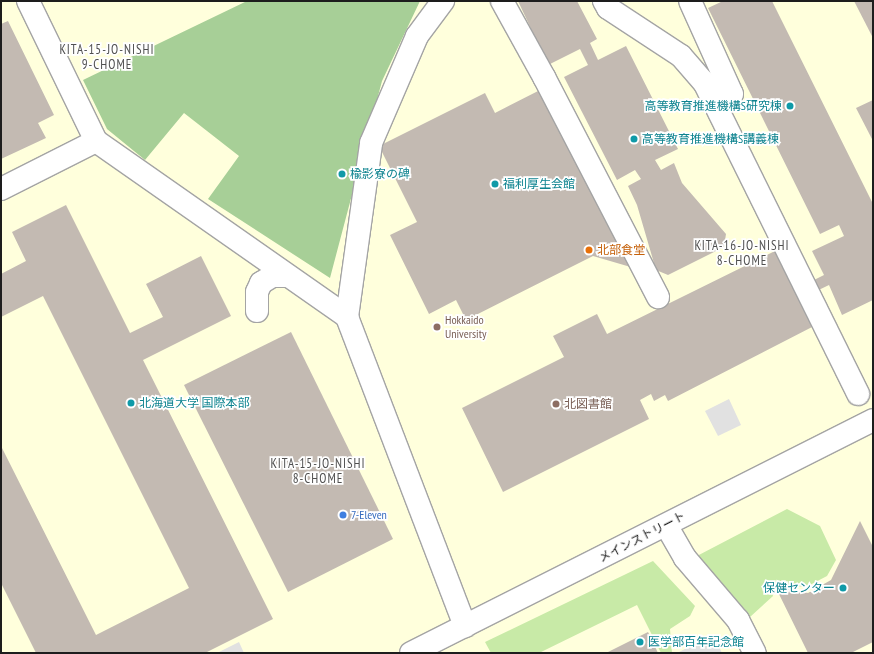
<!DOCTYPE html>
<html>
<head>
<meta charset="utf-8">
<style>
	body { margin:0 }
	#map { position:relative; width:874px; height:654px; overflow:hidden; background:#efebe3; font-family:"PT Sans Narrow","Noto Sans JP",sans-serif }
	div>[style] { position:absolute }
	.education>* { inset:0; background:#ffffdc }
	.grass>* { inset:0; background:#c8eaa7 }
	.forest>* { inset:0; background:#a7cf97 }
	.parking>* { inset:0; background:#e1e1e1 }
	.building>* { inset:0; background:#c3bab2 }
	.roads { filter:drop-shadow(1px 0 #a4a4a4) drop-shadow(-1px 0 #a4a4a4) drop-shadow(0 1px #a4a4a4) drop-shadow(0 -1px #a4a4a4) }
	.minor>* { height:22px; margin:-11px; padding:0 11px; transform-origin:11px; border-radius:11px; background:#fff }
	.dots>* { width:11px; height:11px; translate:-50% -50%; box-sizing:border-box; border:2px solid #fff; border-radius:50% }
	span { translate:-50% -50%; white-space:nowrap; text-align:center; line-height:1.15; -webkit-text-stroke:3.5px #fff; paint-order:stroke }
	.culture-label { font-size:12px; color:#0d838f }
	.right { translate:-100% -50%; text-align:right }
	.left { translate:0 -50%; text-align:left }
	.food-label { font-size:12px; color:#c56008 }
	.education-label { font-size:12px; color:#785e54 }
	.shop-label { font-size:12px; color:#366cbe }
	.street-label { font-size:12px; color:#1d1d1d }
	.neighbourhood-label { font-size:13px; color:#505050; letter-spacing:1px }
	.frame { position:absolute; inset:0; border:2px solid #1d1d1d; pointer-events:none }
</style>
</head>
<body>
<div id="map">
	<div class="education">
		<i style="clip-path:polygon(1px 1px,873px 1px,873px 653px,1px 653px)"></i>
	</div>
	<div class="grass">
		<i style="clip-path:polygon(787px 509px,820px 526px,836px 560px,827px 576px,806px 587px,770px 583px,773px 596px,750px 617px,695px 557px)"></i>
		<i style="clip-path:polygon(653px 561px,695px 606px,690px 616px,670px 629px,672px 653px,661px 653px,637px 605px,539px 653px,491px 653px,485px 642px)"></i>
	</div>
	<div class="forest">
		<i style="clip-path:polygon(247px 1px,420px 1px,382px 81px,330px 278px,208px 199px,239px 156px,184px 113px,145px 160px,107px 129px,83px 80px)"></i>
	</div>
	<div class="parking">
		<i style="clip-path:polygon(729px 399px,741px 425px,718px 436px,705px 411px)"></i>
		<i style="clip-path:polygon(713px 635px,722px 653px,680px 653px,679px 652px)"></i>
		<i style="clip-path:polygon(239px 642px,244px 653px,217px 653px)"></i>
	</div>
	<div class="building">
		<i style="clip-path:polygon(518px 1px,577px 1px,597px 39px,590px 43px,598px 60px,626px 46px,678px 149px,655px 160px,661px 170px,674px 163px,682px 183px,726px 234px,724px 247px,668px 275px,656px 270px,637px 205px,628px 186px,641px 179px,635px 170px,617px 180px,564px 77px,588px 65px,580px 49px,548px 65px)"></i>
		<i style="clip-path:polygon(723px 1px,772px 1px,873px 204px,873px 300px,842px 315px,829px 285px,800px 299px,814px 326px,668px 401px,665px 395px,654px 401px,651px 394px,640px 400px,649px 419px,503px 492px,462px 408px,564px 357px,553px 336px,597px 314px,607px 334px,777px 250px,796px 289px,824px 275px,812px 251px,844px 236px,839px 225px,820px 234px,708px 8px)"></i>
		<i style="clip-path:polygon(854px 1px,873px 1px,873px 38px)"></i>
		<i style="clip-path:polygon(8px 21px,54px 115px,38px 123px,46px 138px,1px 159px,1px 24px)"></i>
		<i style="clip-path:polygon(544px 88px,634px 268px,593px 256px,466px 320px,456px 300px,429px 314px,390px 235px,417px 222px,379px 146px,485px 93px,495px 113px)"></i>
		<i style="clip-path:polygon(873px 100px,873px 141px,856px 108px)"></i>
		<i style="clip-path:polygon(66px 205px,130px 333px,163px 317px,146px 284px,201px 256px,231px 316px,143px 360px,273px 619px,205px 653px,36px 653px,1px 583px,1px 446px,96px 635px,189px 588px,43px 296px,1px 317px,1px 274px,26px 261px,12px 232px)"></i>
		<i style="clip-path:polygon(291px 332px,393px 539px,288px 592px,184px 385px)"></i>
		<i style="clip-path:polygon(860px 521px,873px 547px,873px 642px,851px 653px,808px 653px,775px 586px,808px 593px,831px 580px)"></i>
		<i style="clip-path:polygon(648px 632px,658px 653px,606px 653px)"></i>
	</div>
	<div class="roads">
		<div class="minor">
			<i style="left:28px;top:1px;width:156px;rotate:64.1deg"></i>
			<i style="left:502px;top:1px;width:87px;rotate:61.1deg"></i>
			<i style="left:544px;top:77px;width:248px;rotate:62.6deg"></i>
			<i style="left:604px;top:1px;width:8px;rotate:60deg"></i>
			<i style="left:608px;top:8px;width:87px;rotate:33.3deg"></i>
			<i style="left:681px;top:56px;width:35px;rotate:49deg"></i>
			<i style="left:704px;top:82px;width:348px;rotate:63.7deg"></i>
			<i style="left:690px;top:1px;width:102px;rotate:65.7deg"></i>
			<i style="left:732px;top:94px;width:19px;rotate:155deg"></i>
			<i style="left:1px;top:189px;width:106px;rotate:-26.8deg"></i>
			<i style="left:96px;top:141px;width:307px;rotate:35deg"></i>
			<i style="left:347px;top:317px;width:331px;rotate:69.1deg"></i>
			<i style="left:257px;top:311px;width:19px;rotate:-90deg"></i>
			<i style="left:257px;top:292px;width:10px;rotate:-66deg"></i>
			<i style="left:261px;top:283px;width:13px;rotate:-32deg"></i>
			<i style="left:272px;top:276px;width:13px"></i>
			<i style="left:347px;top:317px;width:176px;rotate:-82.1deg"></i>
			<i style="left:371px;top:143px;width:116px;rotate:-66.7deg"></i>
			<i style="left:417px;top:36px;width:44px;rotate:-53.4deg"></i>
			<i style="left:666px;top:525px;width:38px;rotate:60deg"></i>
			<i style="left:685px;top:558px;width:82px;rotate:49.5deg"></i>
			<i style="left:738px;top:620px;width:37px;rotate:63deg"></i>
			<i style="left:411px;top:653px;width:517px;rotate:-26.76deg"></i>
		</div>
	</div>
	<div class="dots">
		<i style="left:790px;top:106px;background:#0f9aa8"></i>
		<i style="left:634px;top:139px;background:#0f9aa8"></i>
		<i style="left:342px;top:174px;background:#0f9aa8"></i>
		<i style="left:495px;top:184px;background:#0f9aa8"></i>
		<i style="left:589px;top:250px;background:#e8710a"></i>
		<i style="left:437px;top:327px;background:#8d6e63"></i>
		<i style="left:131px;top:403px;background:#0f9aa8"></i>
		<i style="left:556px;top:404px;background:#8d6e63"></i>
		<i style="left:343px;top:515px;background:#3f7fe0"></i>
		<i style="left:843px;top:588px;background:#0f9aa8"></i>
		<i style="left:640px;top:642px;background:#0f9aa8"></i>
	</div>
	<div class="culture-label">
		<span class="right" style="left:782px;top:106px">高等教育推進機構S研究棟</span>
		<span class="left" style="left:642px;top:139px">高等教育推進機構S講義棟</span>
		<span class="left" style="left:350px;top:174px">楡影寮の碑</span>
		<span class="left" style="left:503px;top:184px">福利厚生会館</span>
		<span class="left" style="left:139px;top:403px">北海道大学 国際本部</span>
		<span class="right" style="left:835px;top:588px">保健センター</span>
		<span class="left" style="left:648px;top:642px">医学部百年記念館</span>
	</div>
	<div class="food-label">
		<span class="left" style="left:597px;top:250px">北部食堂</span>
	</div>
	<div class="education-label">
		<span class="left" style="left:445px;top:327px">Hokkaido<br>University</span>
		<span class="left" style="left:564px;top:404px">北図書館</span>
	</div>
	<div class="shop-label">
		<span class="left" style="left:351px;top:515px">7-Eleven</span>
	</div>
	<div class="street-label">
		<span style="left:642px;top:537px;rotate:-27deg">メインストリート</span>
	</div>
	<div class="neighbourhood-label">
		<span style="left:107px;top:58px">KITA-15-JO-NISHI<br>9-CHOME</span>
		<span style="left:742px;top:254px">KITA-16-JO-NISHI<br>8-CHOME</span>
		<span style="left:318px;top:472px">KITA-15-JO-NISHI<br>8-CHOME</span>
	</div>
	<div class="frame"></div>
</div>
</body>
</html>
